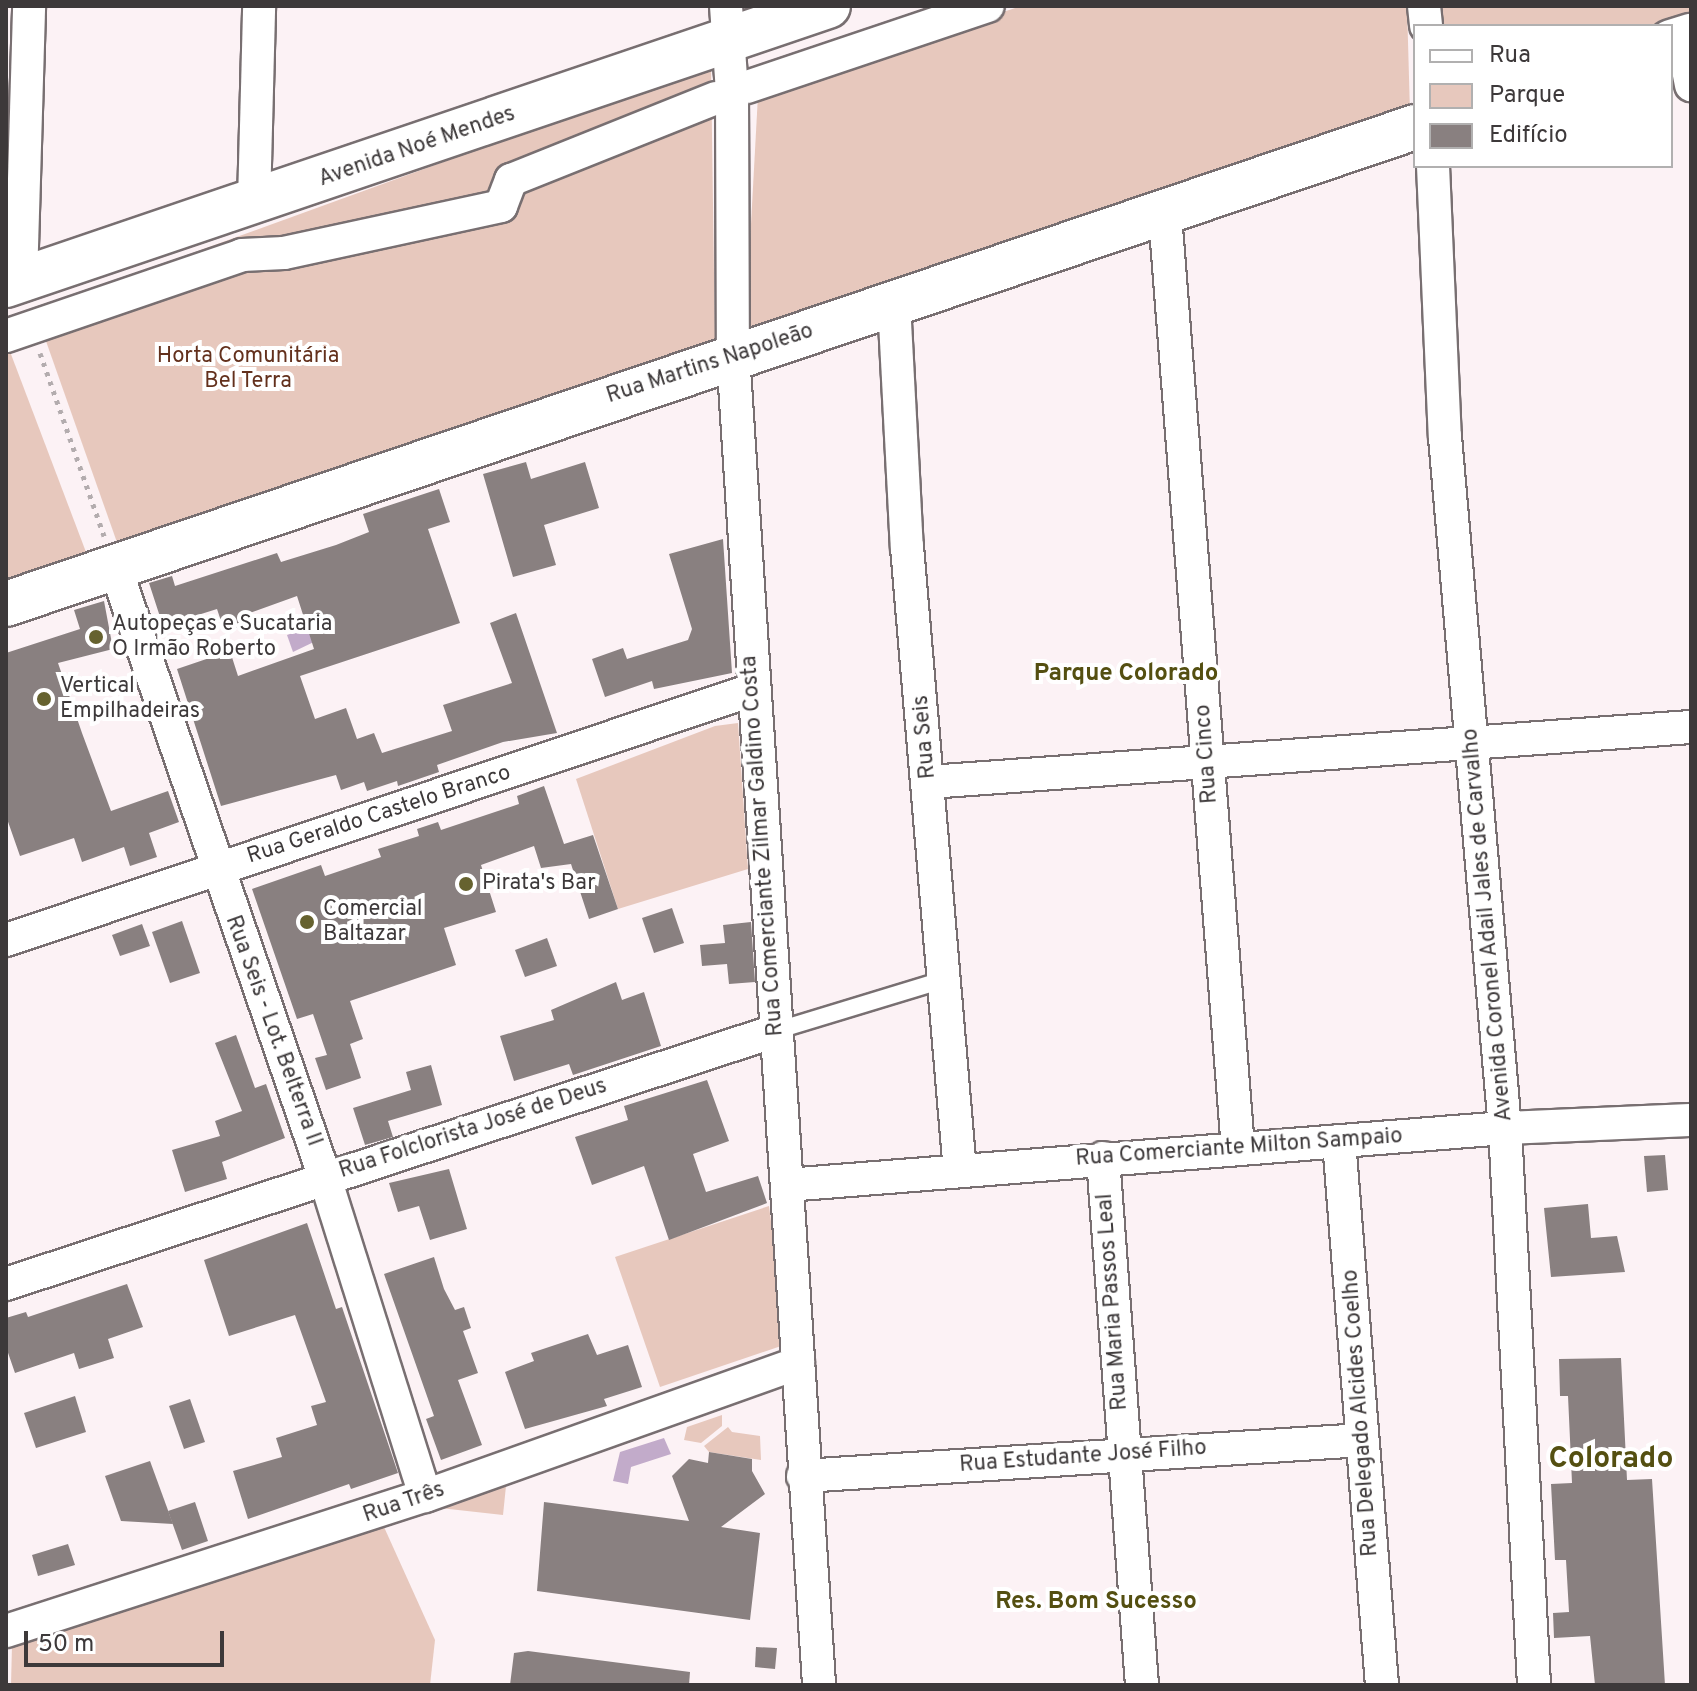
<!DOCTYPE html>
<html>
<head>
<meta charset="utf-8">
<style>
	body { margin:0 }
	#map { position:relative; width:1697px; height:1691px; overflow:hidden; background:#fcf2f5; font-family:Overpass,sans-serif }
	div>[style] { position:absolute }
	.green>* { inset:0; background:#e7c8bd }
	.water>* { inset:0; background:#c2abca }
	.building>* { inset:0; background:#898080 }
	.path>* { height:5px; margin-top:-2.5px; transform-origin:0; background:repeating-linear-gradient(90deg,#b3acae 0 4px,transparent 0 10px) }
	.roads { filter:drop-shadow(2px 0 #786f71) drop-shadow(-2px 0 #786f71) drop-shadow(0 2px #786f71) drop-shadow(0 -2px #786f71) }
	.lane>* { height:16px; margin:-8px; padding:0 8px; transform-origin:8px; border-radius:8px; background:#fff }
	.street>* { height:32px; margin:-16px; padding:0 16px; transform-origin:16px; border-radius:16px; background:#fff }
	.secondary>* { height:44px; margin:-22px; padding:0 22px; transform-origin:22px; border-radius:22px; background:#fff }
	.dots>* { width:22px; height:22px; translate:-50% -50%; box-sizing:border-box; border:4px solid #fff; border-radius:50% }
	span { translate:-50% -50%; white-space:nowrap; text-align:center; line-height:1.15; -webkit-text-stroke:8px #fff; paint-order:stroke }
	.street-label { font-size:22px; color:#3d393a }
	.park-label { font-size:22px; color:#63301c }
	.poi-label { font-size:22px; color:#3d393a }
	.left { translate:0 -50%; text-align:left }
	.neighbourhood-label { font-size:24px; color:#544f11; font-weight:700 }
	.district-label { font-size:30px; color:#544f11; font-weight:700 }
	.frame { position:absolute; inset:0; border:8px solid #3d393a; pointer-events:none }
	.legend { position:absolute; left:1413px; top:24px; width:260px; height:144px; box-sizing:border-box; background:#fff; border:2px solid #b1b0b0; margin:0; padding:10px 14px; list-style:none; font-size:24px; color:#3d393a }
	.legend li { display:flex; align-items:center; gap:16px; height:40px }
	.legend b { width:40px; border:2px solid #b1b0b0 }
	.scale { position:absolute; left:24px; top:1631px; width:200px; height:36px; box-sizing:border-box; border:4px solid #3d393a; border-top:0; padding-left:10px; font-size:24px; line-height:28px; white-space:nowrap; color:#3d393a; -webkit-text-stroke:6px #fff; paint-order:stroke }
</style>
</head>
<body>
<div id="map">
	<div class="green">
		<i style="clip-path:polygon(1021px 6px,1407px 6px,1410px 113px,745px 335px,758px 95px)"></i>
		<i style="clip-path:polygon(1438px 6px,1691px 6px,1691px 21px,1671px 26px,1439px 26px)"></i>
		<i style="clip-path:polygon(711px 65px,715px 344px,119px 548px,35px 310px)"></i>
		<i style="clip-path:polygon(6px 341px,89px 560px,6px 588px)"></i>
		<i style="clip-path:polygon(738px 723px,748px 869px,618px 909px,576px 779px,715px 726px)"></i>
		<i style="clip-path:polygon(769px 1206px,787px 1344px,660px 1387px,615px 1257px)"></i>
		<i style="clip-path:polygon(722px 1415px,722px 1426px,701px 1443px,684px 1440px,687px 1427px)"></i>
		<i style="clip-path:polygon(728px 1427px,732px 1432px,760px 1436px,761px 1460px,709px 1452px,704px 1446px)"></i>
		<i style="clip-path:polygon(506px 1486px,503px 1515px,440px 1508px)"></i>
		<i style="clip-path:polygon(384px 1527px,435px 1640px,430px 1685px,11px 1685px,12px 1645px)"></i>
	</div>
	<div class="water">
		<i style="clip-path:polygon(316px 625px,320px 639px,293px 652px,287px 635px)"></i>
		<i style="clip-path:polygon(664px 1438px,671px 1454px,631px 1467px,628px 1484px,613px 1481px,620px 1452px)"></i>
	</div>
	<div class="building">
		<i style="clip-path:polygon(526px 462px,531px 479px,585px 462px,599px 508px,544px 525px,556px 565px,513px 577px,483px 474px)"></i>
		<i style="clip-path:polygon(439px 489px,450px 522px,428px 529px,460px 623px,300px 676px,315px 719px,346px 708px,357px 739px,374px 733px,382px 753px,452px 731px,443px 705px,512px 683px,490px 623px,516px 613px,557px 733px,503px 742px,437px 765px,439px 772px,398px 786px,397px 781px,367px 791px,364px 782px,341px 790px,336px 775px,221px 806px,177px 669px,230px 651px,238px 676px,314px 649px,297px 596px,247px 614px,251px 624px,225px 633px,217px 609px,163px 626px,149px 583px,172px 576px,175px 586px,277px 553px,281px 562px,336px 545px,369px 532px,363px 514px)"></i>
		<i style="clip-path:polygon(723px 539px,732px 673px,654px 689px,652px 681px,605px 697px,592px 659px,623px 648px,627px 659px,688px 640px,692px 629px,669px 554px)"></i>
		<i style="clip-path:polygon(104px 601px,113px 649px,58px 663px,82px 733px,111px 811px,168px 791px,179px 822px,149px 833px,157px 857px,130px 866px,124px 847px,82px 862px,74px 838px,20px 856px,6px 816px,6px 653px,80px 629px,74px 610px)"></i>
		<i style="clip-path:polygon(544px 786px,564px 844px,593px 835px,618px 909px,589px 919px,571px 864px,541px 868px,534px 846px,481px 865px,496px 912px,444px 928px,456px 965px,350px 1001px,363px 1039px,350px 1044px,361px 1078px,326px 1090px,315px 1058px,327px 1055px,313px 1014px,297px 1019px,252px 889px,321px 865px,325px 876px,381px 857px,378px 849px,419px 836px,417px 829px,438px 822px,441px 830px,519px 804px,517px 796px)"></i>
		<i style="clip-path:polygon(672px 908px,684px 943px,654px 953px,642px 918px)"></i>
		<i style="clip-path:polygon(182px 921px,200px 973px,170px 983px,152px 932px)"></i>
		<i style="clip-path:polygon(751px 922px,755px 982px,729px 984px,727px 964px,702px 966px,700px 945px,725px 943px,723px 925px)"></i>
		<i style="clip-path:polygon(142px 924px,150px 946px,120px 956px,112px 935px)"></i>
		<i style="clip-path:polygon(547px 938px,557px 966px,525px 977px,515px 950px)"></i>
		<i style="clip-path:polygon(616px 982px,622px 1000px,644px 992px,661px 1046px,573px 1075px,569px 1064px,514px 1081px,500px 1036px,554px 1020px,551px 1010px)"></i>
		<i style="clip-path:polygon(236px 1035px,255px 1088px,266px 1084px,285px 1138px,222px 1162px,227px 1179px,185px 1192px,172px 1150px,220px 1136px,215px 1121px,242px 1111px,215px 1043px)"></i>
		<i style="clip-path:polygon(431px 1065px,442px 1105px,388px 1121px,393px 1137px,365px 1145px,353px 1108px,411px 1090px,406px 1072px)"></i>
		<i style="clip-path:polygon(707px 1080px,729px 1141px,693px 1154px,706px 1192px,758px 1176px,767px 1203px,669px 1240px,644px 1166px,592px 1185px,575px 1137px,628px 1120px,624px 1106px)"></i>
		<i style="clip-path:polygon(1665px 1155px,1668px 1190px,1647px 1192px,1644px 1156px)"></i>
		<i style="clip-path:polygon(449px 1169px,467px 1229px,430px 1240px,419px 1206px,398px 1212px,389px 1183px)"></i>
		<i style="clip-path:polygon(1588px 1204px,1591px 1238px,1617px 1236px,1625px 1272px,1551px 1277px,1544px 1208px)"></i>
		<i style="clip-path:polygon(307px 1223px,336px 1309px,342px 1307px,398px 1473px,351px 1489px,349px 1484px,248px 1519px,233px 1471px,282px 1457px,276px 1438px,317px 1425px,311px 1406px,326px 1402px,295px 1315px,229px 1336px,204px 1260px)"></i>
		<i style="clip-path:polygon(434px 1257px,444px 1289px,455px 1310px,464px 1307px,471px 1328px,463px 1331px,478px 1373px,458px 1380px,482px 1445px,441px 1460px,426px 1419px,434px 1416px,384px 1274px)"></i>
		<i style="clip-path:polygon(127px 1284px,143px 1327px,108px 1339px,114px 1358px,79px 1369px,74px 1353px,15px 1373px,6px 1347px,6px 1318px,26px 1312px,28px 1317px)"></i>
		<i style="clip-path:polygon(588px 1334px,597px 1355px,628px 1345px,642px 1387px,604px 1399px,607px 1406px,525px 1429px,505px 1372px,534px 1361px,531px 1353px)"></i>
		<i style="clip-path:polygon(1621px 1358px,1627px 1480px,1652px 1479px,1665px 1685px,1595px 1685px,1590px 1636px,1554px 1638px,1553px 1613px,1569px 1612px,1566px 1560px,1555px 1560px,1551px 1484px,1572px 1483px,1568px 1396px,1560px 1396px,1559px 1359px)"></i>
		<i style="clip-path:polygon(75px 1396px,86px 1432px,36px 1448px,24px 1413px)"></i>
		<i style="clip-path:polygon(190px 1399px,205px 1442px,184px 1449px,169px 1406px)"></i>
		<i style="clip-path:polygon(709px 1452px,752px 1459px,752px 1471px,765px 1494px,721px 1527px,760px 1533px,750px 1620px,537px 1591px,544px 1502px,689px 1521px,672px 1476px,689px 1459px,708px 1463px)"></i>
		<i style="clip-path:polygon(150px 1461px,173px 1524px,121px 1521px,105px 1476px)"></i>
		<i style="clip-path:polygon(195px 1502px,208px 1541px,182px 1550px,168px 1511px)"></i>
		<i style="clip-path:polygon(68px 1544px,75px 1565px,38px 1576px,32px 1555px)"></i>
		<i style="clip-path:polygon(756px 1647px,777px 1648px,775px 1669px,755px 1667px)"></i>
		<i style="clip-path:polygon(528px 1651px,690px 1672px,689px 1685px,510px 1685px,514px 1653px)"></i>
	</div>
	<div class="path">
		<i style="left:40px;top:353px;width:194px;rotate:70.7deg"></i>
	</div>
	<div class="roads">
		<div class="lane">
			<i style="left:775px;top:1031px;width:176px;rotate:-16.9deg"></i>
		</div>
		<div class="street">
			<i style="left:726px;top:6px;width:86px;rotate:86deg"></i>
			<i style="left:732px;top:92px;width:262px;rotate:89.8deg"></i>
			<i style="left:733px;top:354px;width:1334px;rotate:86.3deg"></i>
			<i style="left:1424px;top:6px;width:20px;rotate:84deg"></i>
			<i style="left:1682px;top:39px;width:47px;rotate:78.9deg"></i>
			<i style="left:747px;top:87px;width:254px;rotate:-18.6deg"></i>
			<i style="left:1433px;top:166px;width:271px;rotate:87.5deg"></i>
			<i style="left:1445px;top:437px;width:694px;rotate:85.04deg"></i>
			<i style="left:1505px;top:1128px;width:558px;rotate:87.02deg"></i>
			<i style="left:254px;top:203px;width:197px;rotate:-88.5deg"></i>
			<i style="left:1165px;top:215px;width:936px;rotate:85.53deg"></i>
			<i style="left:21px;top:280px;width:274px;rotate:-88.3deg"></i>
			<i style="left:894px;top:303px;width:244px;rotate:87deg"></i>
			<i style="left:907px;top:547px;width:626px;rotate:85.15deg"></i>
			<i style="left:6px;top:336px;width:250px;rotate:-18.9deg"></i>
			<i style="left:242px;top:255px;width:42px;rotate:-2.7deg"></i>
			<i style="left:284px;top:253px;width:222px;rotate:-12.2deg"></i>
			<i style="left:501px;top:206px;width:28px;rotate:-69deg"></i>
			<i style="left:511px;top:180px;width:221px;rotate:-21.8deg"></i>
			<i style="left:115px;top:567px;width:646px;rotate:71.03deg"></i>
			<i style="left:325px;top:1178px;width:333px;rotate:72.5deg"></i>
			<i style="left:929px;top:782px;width:764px;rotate:-4.13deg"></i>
			<i style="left:6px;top:940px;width:787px;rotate:-18.53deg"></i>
			<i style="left:1339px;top:1141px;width:546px;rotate:85.48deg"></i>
			<i style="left:1103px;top:1158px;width:528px;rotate:85.77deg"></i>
			<i style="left:787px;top:1185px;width:720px;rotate:-4.54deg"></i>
			<i style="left:1505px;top:1128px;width:186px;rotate:-2.5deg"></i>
			<i style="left:6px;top:1284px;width:810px;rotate:-18.21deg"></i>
			<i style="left:803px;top:1476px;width:560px;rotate:-3.68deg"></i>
			<i style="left:6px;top:1631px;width:440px;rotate:-17.9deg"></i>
			<i style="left:425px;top:1496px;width:396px;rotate:-19.6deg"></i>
		</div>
		<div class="secondary">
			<i style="left:1671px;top:42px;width:21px;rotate:-17deg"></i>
			<i style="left:6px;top:285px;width:868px;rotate:-18.75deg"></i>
			<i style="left:6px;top:604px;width:1488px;rotate:-18.7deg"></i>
		</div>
	</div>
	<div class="dots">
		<i style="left:96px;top:637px;background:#66622f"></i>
		<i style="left:44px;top:699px;background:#66622f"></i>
		<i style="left:466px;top:884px;background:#66622f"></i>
		<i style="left:307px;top:922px;background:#66622f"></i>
	</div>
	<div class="street-label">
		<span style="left:417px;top:147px;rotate:-19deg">Avenida Noé Mendes</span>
		<span style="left:710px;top:364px;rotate:-18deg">Rua Martins Napoleão</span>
		<span style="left:925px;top:737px;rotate:-95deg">Rua Seis</span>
		<span style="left:1207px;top:754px;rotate:-94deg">Rua Cinco</span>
		<span style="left:379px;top:815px;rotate:-18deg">Rua Geraldo Castelo Branco</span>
		<span style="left:763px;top:846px;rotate:-94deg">Rua Comerciante Zilmar Galdino Costa</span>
		<span style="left:1488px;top:925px;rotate:-95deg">Avenida Coronel Adail Jales de Carvalho</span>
		<span style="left:273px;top:1031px;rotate:70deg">Rua Seis - Lot. Belterra II</span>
		<span style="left:473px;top:1129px;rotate:-18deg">Rua Folclorista José de Deus</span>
		<span style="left:1239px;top:1148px;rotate:-4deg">Rua Comerciante Milton Sampaio</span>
		<span style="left:1113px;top:1302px;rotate:-94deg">Rua Maria Passos Leal</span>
		<span style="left:1361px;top:1413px;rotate:-94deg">Rua Delegado Alcides Coelho</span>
		<span style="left:1083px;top:1457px;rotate:-4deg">Rua Estudante José Filho</span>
		<span style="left:404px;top:1503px;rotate:-19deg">Rua Três</span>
	</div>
	<div class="park-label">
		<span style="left:248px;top:369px">Horta Comunitária<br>Bel Terra</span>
	</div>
	<div class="poi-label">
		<span class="left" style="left:112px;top:637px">Autopeças e Sucataria<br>O Irmão Roberto</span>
		<span class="left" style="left:60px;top:699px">Vertical<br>Empilhadeiras</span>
		<span class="left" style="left:482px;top:884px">Pirata's Bar</span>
		<span class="left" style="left:323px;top:922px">Comercial<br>Baltazar</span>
	</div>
	<div class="neighbourhood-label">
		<span style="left:1126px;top:675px">Parque Colorado</span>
		<span style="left:1096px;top:1603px">Res. Bom Sucesso</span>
	</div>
	<div class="district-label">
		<span style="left:1611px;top:1460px">Colorado</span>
	</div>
	<div class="frame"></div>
	<ul class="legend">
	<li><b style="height:10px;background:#fff"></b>Rua</li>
	<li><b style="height:22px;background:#e7c8bd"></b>Parque</li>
	<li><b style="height:22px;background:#898080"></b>Edifício</li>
	</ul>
	<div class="scale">50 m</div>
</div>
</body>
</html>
